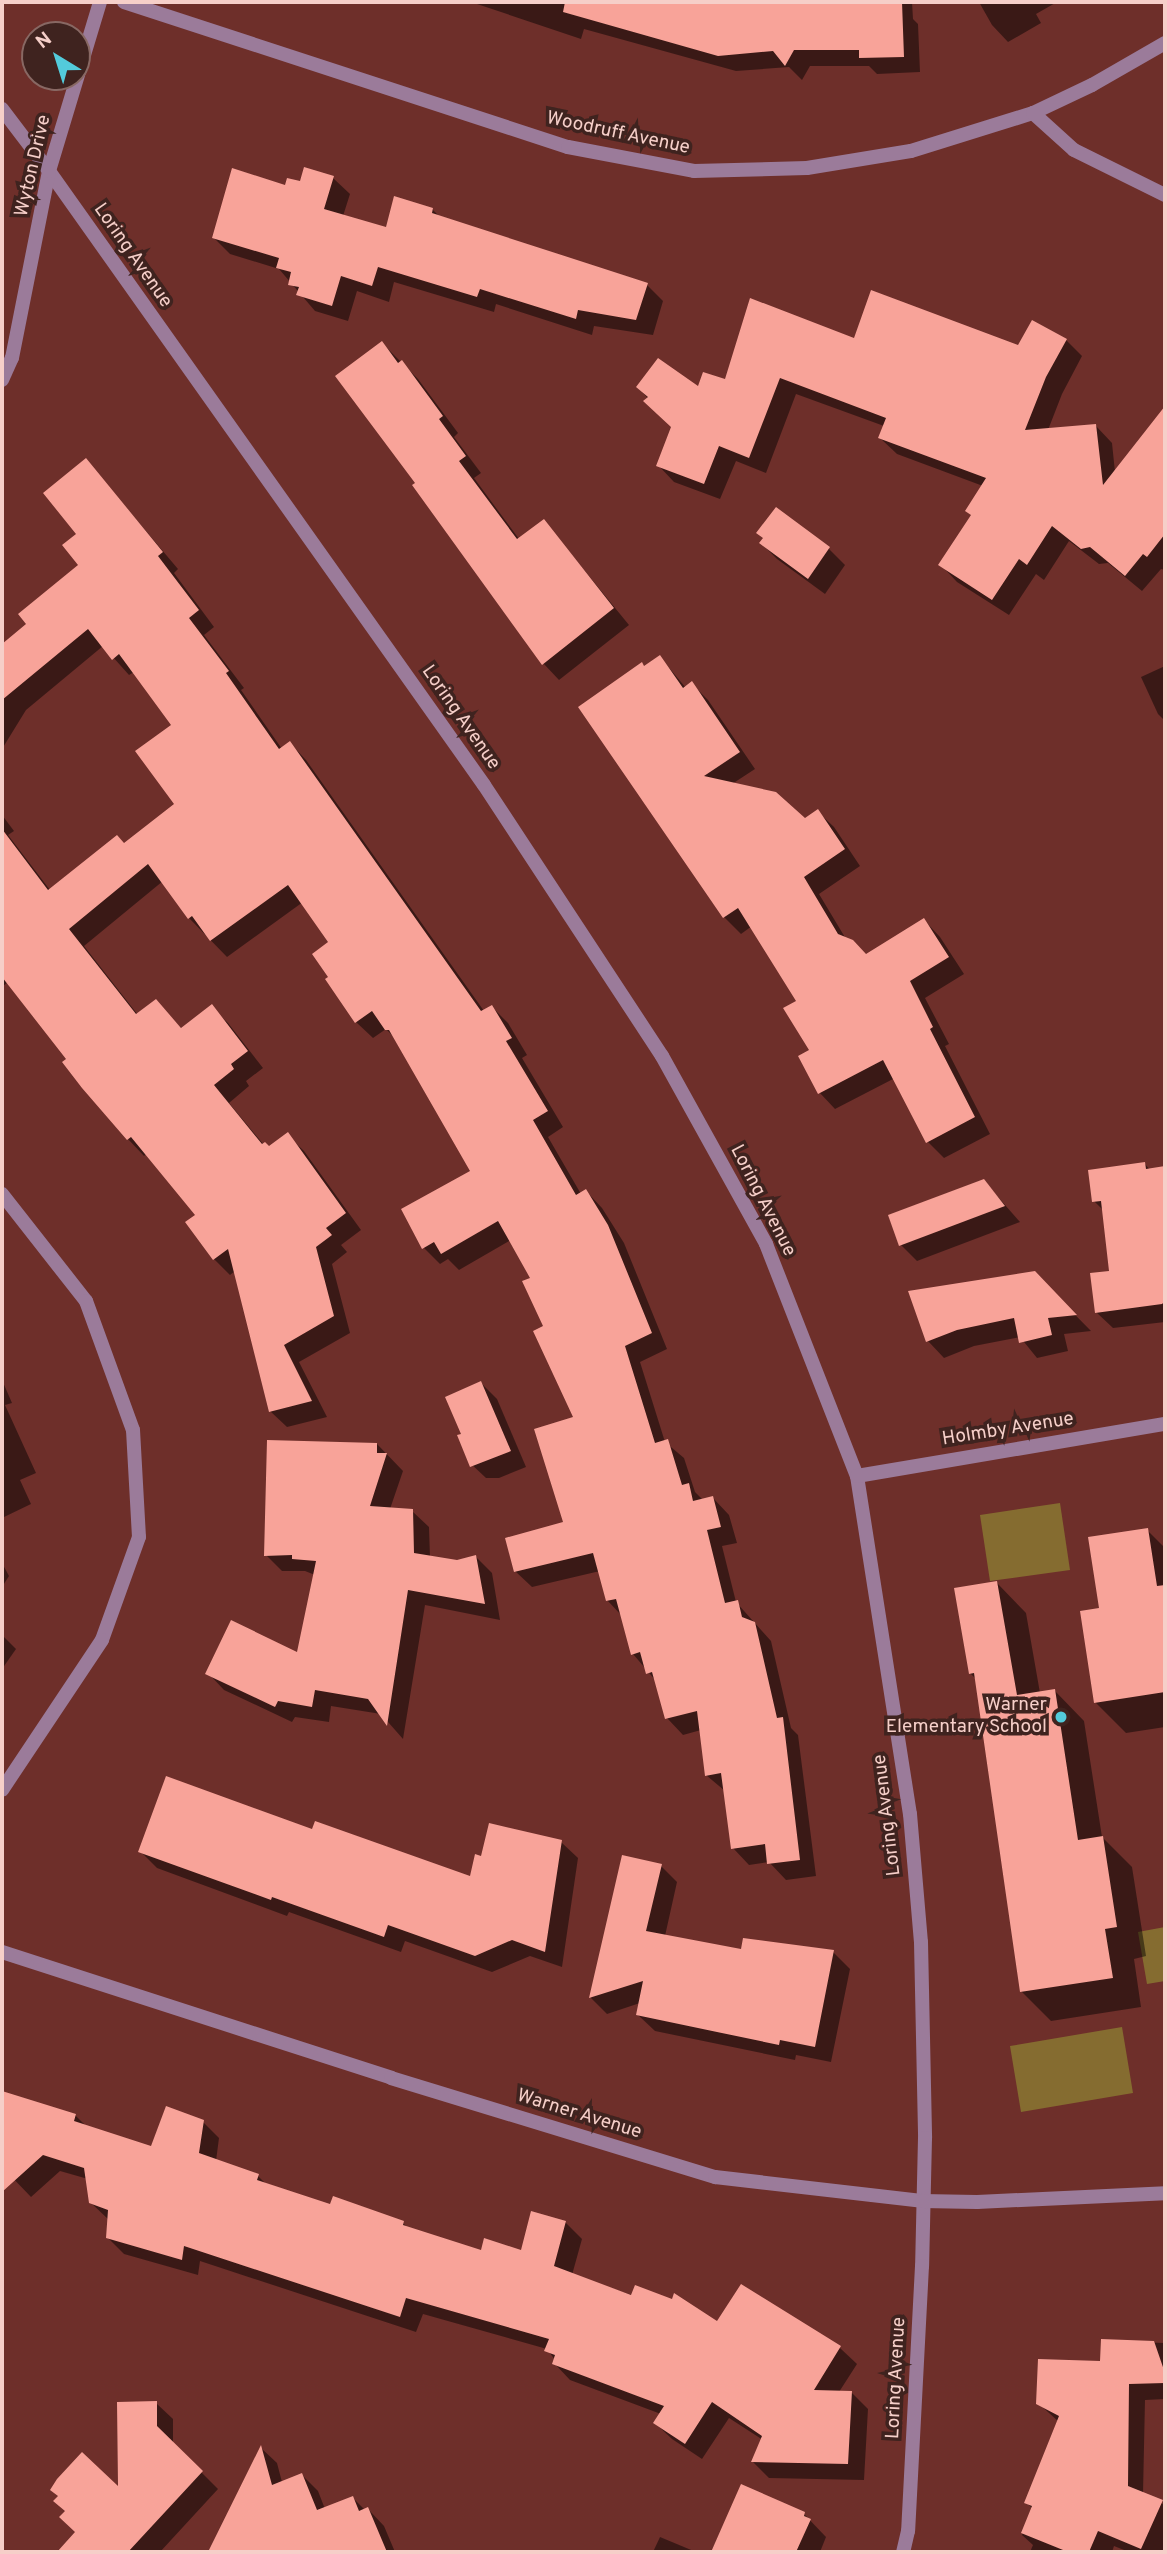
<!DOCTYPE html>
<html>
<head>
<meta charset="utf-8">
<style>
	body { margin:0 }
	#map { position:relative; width:1167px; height:2554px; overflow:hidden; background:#6e2f2a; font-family:Overpass,sans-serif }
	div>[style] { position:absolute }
	.green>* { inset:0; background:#856c30 }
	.shadow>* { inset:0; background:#0007 }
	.building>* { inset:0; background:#f8a399 }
	.street>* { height:14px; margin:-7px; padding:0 7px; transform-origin:7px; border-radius:7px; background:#9b7b9a }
	.dots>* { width:19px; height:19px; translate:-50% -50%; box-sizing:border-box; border:4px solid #3f231f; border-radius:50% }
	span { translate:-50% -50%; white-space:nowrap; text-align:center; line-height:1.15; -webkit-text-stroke:7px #3f231f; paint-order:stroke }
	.street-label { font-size:19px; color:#f6cfc9 }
	.poi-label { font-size:19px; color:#f6cfc9 }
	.right { translate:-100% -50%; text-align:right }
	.frame { position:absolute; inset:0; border:4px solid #f6cfc9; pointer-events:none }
	.north { position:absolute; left:21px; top:21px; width:70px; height:70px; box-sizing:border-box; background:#3f231f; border:2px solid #886863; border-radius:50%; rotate:322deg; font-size:19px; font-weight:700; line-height:28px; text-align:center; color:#f6cfc9 }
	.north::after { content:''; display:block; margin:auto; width:24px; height:32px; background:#53cbdb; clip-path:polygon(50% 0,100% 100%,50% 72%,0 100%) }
</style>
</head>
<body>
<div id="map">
	<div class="green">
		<i style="clip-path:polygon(1060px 1503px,1070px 1570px,990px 1581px,980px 1515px)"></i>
		<i style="clip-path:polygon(1165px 1927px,1165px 1981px,1147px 1984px,1138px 1932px)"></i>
		<i style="clip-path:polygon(1122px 2027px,1133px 2093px,1021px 2112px,1010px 2046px)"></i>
	</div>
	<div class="shadow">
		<i style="clip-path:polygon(471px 2px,912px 2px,913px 19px,918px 24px,920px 72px,877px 74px,869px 66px,810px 66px,802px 80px,789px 67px,736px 71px,584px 29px,581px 39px)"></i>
		<i style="clip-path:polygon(979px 2px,1057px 2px,1036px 14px,1041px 23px,1008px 42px,992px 25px)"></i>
		<i style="clip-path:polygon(333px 178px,350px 194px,343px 216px,387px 229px,432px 209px,442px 219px,647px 285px,663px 301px,653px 335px,594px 326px,592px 335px,496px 304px,494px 312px,394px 282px,389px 302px,357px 291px,348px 321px,315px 311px,279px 269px,230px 254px,214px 238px,286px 187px)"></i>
		<i style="clip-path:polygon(855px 340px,1019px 347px,1066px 340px,1082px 356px,1062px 394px,1048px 430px,1096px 426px,1112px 443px,1115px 472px,1164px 411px,1165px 570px,1161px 569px,1142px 591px,1108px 563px,1099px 564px,1069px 541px,1044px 580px,1036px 574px,1009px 615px,957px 582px,941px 565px,972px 516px,983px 486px,897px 454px,880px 438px,884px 426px,796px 394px,766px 473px,736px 461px,720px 499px,674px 482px,658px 465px,673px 427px,638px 387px,699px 389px)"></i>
		<i style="clip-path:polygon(382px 343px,418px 379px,458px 433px,454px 437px,481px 473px,474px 478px,519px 539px,544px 521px,629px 625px,559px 680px,543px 663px,417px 483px)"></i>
		<i style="clip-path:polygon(86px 460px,178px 569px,174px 573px,214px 627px,204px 635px,244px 688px,241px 690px,282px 749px,290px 743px,306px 760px,484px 1011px,492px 1007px,508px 1023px,527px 1055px,522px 1058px,563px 1127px,548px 1137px,581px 1194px,586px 1191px,602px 1208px,624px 1243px,667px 1349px,640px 1362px,665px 1442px,684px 1458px,695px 1492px,703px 1500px,713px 1498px,729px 1515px,737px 1543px,722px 1546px,736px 1602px,771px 1641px,791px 1728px,798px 1735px,816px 1876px,786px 1880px,769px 1862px,749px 1865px,733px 1848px,725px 1791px,706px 1775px,701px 1730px,683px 1735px,667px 1718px,656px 1681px,633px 1654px,622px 1616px,607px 1600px,600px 1571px,532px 1587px,515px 1571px,565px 1524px,576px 1418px,532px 1279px,511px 1240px,459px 1270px,448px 1259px,440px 1264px,424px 1248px,403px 1210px,473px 1171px,395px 1038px,386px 1029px,373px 1038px,356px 1022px,331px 977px,330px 943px,303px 902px,227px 957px,189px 918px,163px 881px,84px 946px,138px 1015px,156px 1001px,182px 1029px,211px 1007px,228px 1023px,263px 1068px,246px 1081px,249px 1086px,229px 1103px,264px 1145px,269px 1148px,287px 1135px,304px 1151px,361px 1230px,341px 1245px,347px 1252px,332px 1264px,350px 1333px,299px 1362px,327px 1417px,287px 1427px,270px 1411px,235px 1271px,230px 1275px,214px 1259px,197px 1215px,147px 1153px,144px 1156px,128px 1139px,8px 982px,2px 987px,2px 815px,14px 831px,8px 835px,50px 890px,124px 845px,176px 804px,174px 725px,134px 672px,129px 675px,103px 646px,26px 710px,2px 749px,2px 646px,29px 624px,81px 565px,78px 534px)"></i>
		<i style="clip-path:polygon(776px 510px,829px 549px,845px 565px,825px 594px,777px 559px,761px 543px)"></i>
		<i style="clip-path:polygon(660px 657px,686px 688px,692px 684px,708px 700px,755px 769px,732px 784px,805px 820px,817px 811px,834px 827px,860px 866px,819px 894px,846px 939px,867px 956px,924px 920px,940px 937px,964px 974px,925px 998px,949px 1044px,945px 1046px,990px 1134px,944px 1158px,927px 1141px,895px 1078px,835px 1109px,819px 1092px,798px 1001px,752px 926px,741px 934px,724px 917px,581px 707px)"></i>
		<i style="clip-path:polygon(1165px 666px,1165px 721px,1158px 714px,1141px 677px)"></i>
		<i style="clip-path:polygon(1145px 1164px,1150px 1170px,1165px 1168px,1165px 1322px,1113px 1328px,1096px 1312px,1111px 1272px,1104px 1211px,1094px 1201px)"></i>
		<i style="clip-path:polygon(984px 1181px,1020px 1222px,917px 1261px,901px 1245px)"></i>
		<i style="clip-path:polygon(1034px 1273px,1091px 1331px,1064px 1334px,1068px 1351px,1037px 1358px,1020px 1337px,974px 1346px,944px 1358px,928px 1341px)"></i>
		<i style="clip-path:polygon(2px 1380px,12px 1403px,5px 1405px,36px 1473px,20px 1480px,31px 1504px,2px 1518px)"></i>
		<i style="clip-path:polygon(481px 1383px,497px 1399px,526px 1467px,499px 1478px,486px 1478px,469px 1462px,463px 1435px)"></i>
		<i style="clip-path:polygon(377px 1444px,403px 1471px,390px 1509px,412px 1511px,429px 1527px,430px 1557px,457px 1561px,476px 1557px,492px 1573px,500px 1620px,425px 1605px,403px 1739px,381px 1714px,331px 1706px,329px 1722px,295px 1717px,292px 1722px,224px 1690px,208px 1673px,298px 1654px,315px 1575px,305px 1571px,282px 1571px,266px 1555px)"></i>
		<i style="clip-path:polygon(1147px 1530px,1165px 1548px,1165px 1727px,1126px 1733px,1095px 1702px,1102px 1610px)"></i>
		<i style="clip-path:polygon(2px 1563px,9px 1576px,2px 1587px)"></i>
		<i style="clip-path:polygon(997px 1583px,1026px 1613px,1040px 1693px,1055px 1691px,1084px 1721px,1102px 1837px,1132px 1867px,1146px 1956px,1134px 1959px,1141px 2007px,1051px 2021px,1021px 1991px,976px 1679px,970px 1673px)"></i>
		<i style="clip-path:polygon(2px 1635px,16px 1649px,2px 1669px)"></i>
		<i style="clip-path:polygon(313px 1832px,472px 1878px,483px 1858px,561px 1842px,578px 1858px,562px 1967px,530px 1956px,492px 1972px,405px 1941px,401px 1952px,289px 1912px,287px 1916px,157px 1868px,140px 1851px)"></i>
		<i style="clip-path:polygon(624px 1857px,661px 1866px,677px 1882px,665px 1936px,743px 1951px,833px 1952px,850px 1969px,831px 2062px,796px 2055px,795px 2060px,655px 2031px,638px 2015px,640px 2003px,607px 2014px,591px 1998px)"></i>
		<i style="clip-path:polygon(2px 2093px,75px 2115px,87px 2127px,152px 2148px,203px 2122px,219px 2138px,216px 2161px,258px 2176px,267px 2185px,331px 2206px,403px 2223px,409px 2229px,482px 2252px,522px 2252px,565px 2222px,582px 2239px,572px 2275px,718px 2324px,742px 2286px,840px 2348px,857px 2364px,839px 2392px,851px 2392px,868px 2409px,864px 2480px,769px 2478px,753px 2462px,763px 2440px,729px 2418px,702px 2459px,672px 2439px,655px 2423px,661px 2414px,570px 2380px,554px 2363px,555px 2360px,547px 2349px,423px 2314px,416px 2332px,200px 2261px,198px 2275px,124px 2254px,108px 2238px,109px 2220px,90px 2202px,88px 2179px,60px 2171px,31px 2197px,6px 2171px,2px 2175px)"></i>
		<i style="clip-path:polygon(1102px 2341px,1165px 2343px,1165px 2399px,1145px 2400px,1143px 2494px,1165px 2505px,1165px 2547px,1163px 2552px,1129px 2552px,1114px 2546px,1112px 2552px,1030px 2552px,1033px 2545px,1022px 2535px,1033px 2509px,1027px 2503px,1059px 2422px,1038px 2403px,1102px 2363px)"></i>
		<i style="clip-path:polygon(156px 2403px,173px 2419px,173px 2444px,218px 2489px,160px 2552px,59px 2552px,120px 2490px)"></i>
		<i style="clip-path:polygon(261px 2448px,277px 2463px,282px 2482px,302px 2475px,318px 2491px,325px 2509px,353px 2498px,365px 2510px,368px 2509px,384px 2526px,395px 2552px,216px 2552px,212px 2548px)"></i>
		<i style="clip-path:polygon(742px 2486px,804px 2514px,826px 2537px,820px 2552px,711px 2552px)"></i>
		<i style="clip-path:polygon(660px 2537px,696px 2552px,653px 2552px)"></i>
	</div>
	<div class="building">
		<i style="clip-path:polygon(565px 2px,902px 2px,904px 57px,859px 58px,859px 50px,794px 50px,785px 66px,773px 51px,718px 56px,563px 12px)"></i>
		<i style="clip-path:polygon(304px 167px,334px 176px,324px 209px,386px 227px,394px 196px,433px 208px,432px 213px,648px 283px,636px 320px,578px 310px,576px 319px,480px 289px,477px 297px,378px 267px,372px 286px,341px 276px,332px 306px,296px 295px,299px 287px,288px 285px,291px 272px,276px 268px,279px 258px,212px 238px,232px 168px,285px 185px,287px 178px,300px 181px)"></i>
		<i style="clip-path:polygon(871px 290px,1018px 345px,1032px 320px,1067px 339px,1046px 377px,1025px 430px,1096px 424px,1103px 485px,1165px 406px,1165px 534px,1147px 557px,1143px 554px,1125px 576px,1090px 547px,1081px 549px,1052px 526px,1027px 565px,1019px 559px,992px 600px,938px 565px,971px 515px,965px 511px,986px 478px,878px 438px,886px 418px,780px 378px,749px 458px,719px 446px,704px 484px,656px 466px,671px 427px,643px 401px,648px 397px,636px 387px,658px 358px,698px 386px,703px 372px,725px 379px,750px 298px,854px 338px)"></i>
		<i style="clip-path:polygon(382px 341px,398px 363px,402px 360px,443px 416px,439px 419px,466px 456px,459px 461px,517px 539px,544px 519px,614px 608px,542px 665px,412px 485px,415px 483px,335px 376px)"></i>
		<i style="clip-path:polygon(86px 458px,163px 552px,158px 556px,199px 610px,189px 618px,229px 671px,226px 673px,279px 749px,290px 741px,481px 1011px,492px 1005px,512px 1038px,506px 1041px,548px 1111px,533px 1120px,576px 1195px,586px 1189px,608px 1225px,652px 1333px,625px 1346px,655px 1443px,668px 1439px,682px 1485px,689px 1483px,693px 1501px,713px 1496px,721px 1527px,707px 1530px,725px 1603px,738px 1600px,742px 1617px,755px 1622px,777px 1718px,783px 1717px,800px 1860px,767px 1864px,765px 1844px,731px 1849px,721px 1773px,705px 1776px,697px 1711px,665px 1719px,652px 1672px,646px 1674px,640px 1652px,631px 1655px,616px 1599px,606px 1601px,593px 1553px,514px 1572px,505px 1538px,563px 1522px,534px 1429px,573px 1417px,533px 1331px,543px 1326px,522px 1281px,530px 1278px,498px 1221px,441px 1254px,434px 1242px,422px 1249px,401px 1209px,470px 1171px,389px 1030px,385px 1030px,372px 1011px,355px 1023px,325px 979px,328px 977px,312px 954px,328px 942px,288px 885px,210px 941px,192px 916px,188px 919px,148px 864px,69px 929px,136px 1014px,156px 999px,181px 1028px,212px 1004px,248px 1051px,231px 1064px,234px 1069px,214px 1085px,262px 1144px,265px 1142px,269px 1146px,288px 1132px,346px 1213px,326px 1228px,332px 1235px,316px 1247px,334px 1316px,284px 1345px,312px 1401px,269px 1412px,228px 1249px,213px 1260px,185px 1222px,195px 1215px,131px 1137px,127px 1140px,82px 1088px,62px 1062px,66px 1059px,2px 977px,2px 829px,48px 890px,117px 835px,124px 843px,174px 804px,135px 751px,171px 725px,119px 654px,112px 660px,88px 629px,2px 700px,2px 644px,26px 624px,18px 614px,78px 565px,62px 545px,76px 534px,43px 493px)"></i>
		<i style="clip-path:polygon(776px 507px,830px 547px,808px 579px,759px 543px,763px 538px,756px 533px)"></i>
		<i style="clip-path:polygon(660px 655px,683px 688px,692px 681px,740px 752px,704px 776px,776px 792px,805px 818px,818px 809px,845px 849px,804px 877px,838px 934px,853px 940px,866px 954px,924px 918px,949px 957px,910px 981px,933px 1027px,930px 1029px,975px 1117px,926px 1143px,883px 1060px,818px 1094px,798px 1056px,809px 1050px,783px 1008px,796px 1001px,738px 908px,723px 918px,578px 707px,642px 662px,644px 666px)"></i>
		<i style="clip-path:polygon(1145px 1162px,1146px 1169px,1165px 1166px,1165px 1301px,1162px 1304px,1095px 1313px,1090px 1273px,1109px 1271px,1101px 1201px,1092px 1202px,1088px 1170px)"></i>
		<i style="clip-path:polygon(984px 1179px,1005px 1206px,899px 1246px,888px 1215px)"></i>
		<i style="clip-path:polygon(1035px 1271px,1077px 1315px,1048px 1318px,1052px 1335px,1019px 1343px,1014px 1318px,957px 1330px,926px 1342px,908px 1291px)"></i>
		<i style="clip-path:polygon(481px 1381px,511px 1451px,470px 1467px,457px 1435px,461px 1434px,445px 1397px)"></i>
		<i style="clip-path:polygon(267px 1440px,377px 1443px,377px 1453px,387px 1453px,370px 1506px,413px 1509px,414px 1553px,457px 1560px,476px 1555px,485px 1604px,408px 1590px,387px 1726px,368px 1699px,315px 1690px,312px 1707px,278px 1701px,275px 1707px,205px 1674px,231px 1620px,297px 1652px,316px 1561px,292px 1559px,292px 1555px,264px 1556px)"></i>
		<i style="clip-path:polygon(1148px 1528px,1157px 1586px,1165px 1585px,1165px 1692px,1094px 1703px,1080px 1611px,1099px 1608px,1088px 1537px)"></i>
		<i style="clip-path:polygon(997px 1581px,1017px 1695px,1055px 1689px,1078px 1840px,1103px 1836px,1117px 1927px,1105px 1929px,1113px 1978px,1020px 1992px,974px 1673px,969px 1674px,954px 1588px)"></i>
		<i style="clip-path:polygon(166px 1776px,312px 1829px,315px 1821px,470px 1876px,475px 1854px,481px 1856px,489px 1823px,562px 1840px,545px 1952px,512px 1940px,475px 1956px,388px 1925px,384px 1937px,272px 1897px,271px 1900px,138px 1852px)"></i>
		<i style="clip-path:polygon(622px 1855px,662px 1864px,646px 1931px,741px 1949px,743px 1938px,834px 1950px,815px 2047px,780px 2040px,779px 2045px,636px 2015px,643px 1981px,589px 1998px)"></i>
		<i style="clip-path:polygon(2px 2091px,76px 2114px,74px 2121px,151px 2146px,166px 2106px,204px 2120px,199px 2153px,259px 2174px,257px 2180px,330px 2204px,333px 2196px,404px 2221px,403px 2225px,481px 2250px,484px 2238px,521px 2250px,531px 2211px,566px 2221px,554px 2266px,631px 2295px,635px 2285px,672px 2299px,674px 2293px,717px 2321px,741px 2284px,841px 2346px,814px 2390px,852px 2391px,848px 2464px,751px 2462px,762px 2436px,712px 2402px,685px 2444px,653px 2423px,664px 2406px,552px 2364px,555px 2355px,544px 2351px,549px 2339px,406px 2298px,400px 2317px,184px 2246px,182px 2260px,106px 2238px,108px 2210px,89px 2203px,84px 2168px,43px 2155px,2px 2192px)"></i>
		<i style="clip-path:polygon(1101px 2339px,1154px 2341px,1165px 2373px,1165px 2383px,1129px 2384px,1128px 2486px,1163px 2500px,1141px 2549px,1098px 2531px,1089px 2552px,1068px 2552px,1021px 2533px,1032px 2506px,1024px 2503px,1059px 2416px,1036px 2404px,1038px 2359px,1100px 2361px)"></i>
		<i style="clip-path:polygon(157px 2401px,157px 2426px,203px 2471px,128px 2552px,57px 2552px,75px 2532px,59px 2517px,65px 2511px,53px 2501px,58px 2496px,50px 2490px,57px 2479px,82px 2452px,118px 2486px,117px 2402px)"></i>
		<i style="clip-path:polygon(261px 2445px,272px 2485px,302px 2473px,317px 2510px,353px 2496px,359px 2511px,368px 2507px,387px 2552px,208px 2552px)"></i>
		<i style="clip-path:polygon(741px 2484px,805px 2512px,804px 2516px,811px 2519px,796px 2552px,711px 2552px)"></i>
	</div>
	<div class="street">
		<i style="left:124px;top:2px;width:467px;rotate:18.1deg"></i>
		<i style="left:568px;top:147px;width:128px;rotate:10.8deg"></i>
		<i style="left:694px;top:171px;width:113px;rotate:-1.5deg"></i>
		<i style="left:807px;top:168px;width:105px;rotate:-9.3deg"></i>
		<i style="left:911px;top:151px;width:128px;rotate:-17.3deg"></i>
		<i style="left:1033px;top:113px;width:65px;rotate:-25.4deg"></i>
		<i style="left:1092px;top:85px;width:84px;rotate:-29.9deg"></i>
		<i style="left:2px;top:109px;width:78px;rotate:52.8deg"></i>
		<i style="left:49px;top:171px;width:752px;rotate:54.68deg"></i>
		<i style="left:484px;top:785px;width:324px;rotate:56.7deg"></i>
		<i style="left:662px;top:1056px;width:215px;rotate:61deg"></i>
		<i style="left:766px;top:1244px;width:249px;rotate:68.6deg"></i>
		<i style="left:857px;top:1476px;width:342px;rotate:81.1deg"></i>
		<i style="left:910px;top:1814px;width:128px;rotate:85.1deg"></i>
		<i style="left:921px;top:1942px;width:196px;rotate:88.8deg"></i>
		<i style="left:925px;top:2138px;width:128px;rotate:91.3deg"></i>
		<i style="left:922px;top:2266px;width:265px;rotate:93deg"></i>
		<i style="left:908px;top:2531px;width:22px;rotate:103deg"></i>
		<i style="left:1033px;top:113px;width:55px;rotate:42.1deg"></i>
		<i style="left:1074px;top:150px;width:102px;rotate:26.3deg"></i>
		<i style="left:2px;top:380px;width:24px;rotate:-66deg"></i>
		<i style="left:12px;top:358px;width:191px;rotate:-78.8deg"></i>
		<i style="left:49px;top:171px;width:177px;rotate:-73.2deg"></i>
		<i style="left:2px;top:1194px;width:136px;rotate:51.9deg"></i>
		<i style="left:86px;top:1301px;width:137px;rotate:70deg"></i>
		<i style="left:133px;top:1430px;width:107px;rotate:86.8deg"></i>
		<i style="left:139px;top:1537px;width:109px;rotate:109.8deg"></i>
		<i style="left:102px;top:1640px;width:180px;rotate:123.7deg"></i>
		<i style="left:857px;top:1476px;width:312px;rotate:-9.6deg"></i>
		<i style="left:2px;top:1952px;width:409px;rotate:17.9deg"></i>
		<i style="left:391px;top:2078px;width:339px;rotate:17deg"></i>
		<i style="left:715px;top:2177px;width:208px;rotate:6.6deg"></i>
		<i style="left:922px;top:2201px;width:55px;rotate:1deg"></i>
		<i style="left:977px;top:2202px;width:188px;rotate:-2.7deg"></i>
	</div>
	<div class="dots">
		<i style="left:1061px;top:1717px;background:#53cbdb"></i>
	</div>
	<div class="street-label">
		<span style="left:618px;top:134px;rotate:12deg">Woodruff Avenue</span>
		<span style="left:34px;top:166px;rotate:-77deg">Wyton Drive</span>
		<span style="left:132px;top:256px;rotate:55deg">Loring Avenue</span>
		<span style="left:460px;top:718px;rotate:55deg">Loring Avenue</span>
		<span style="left:762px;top:1201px;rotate:63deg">Loring Avenue</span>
		<span style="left:1008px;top:1430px;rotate:-9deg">Holmby Avenue</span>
		<span style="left:888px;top:1815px;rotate:-97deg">Loring Avenue</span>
		<span style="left:579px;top:2115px;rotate:17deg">Warner Avenue</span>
		<span style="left:897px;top:2378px;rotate:-87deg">Loring Avenue</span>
	</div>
	<div class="poi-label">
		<span class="right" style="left:1047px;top:1717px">Warner<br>Elementary School</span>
	</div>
	<div class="frame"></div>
	<div class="north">N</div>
</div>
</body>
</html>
